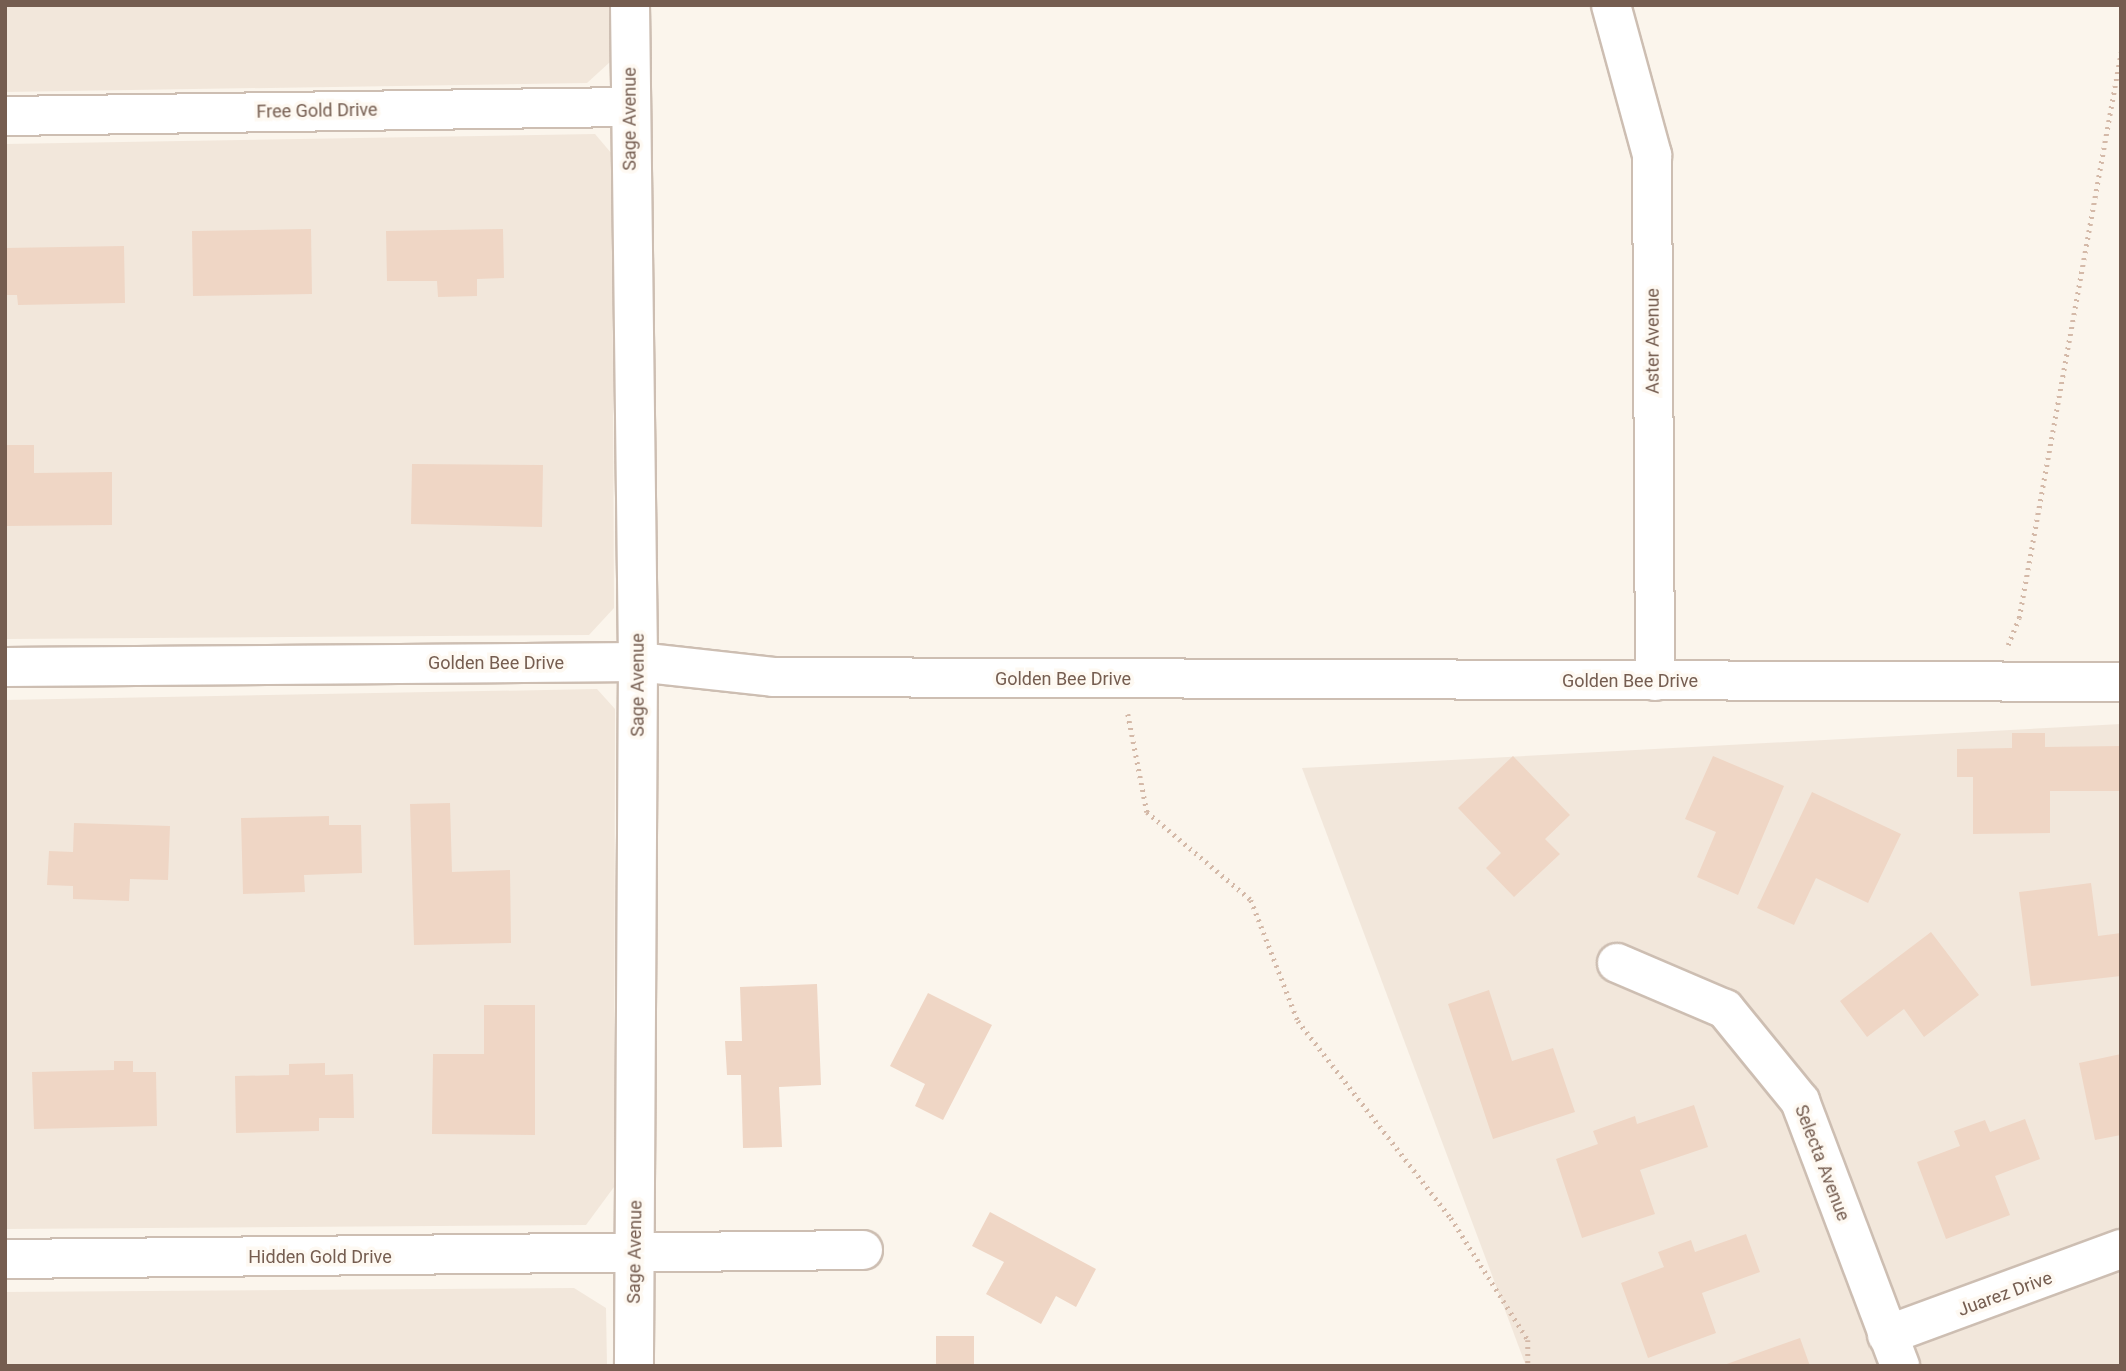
<!DOCTYPE html>
<html>
<head>
<meta charset="utf-8">
<style>
	body { margin:0 }
	#map { position:relative; width:2126px; height:1371px; overflow:hidden; background:#fbf5ec; font-family:Roboto,sans-serif }
	div>[style] { position:absolute }
	.residential>* { inset:0; background:#f2e7db }
	.building>* { inset:0; background:#efd6c5 }
	.path>* { height:4.5px; margin-top:-2.25px; transform-origin:0; background:repeating-linear-gradient(90deg,#d4b9a8 0 2px,transparent 0 7px) }
	.roads { filter:drop-shadow(2px 0 #cdbeb2) drop-shadow(-2px 0 #cdbeb2) drop-shadow(0 2px #cdbeb2) drop-shadow(0 -2px #cdbeb2) }
	.minor>* { height:38px; margin:-19px; padding:0 19px; transform-origin:19px; border-radius:19px; background:#fff }
	span { translate:-50% -50%; white-space:nowrap; text-align:center; line-height:1.15; -webkit-text-stroke:7px #fef9f2; paint-order:stroke }
	.street-label { font-size:18px; color:#755d50 }
	.frame { position:absolute; inset:0; border:7px solid #755d50; pointer-events:none }
</style>
</head>
<body>
<div id="map">
	<div class="residential">
		<i style="clip-path:polygon(5px 5px,611px 5px,610px 62px,587px 83px,5px 92px)"></i>
		<i style="clip-path:polygon(595px 134px,612px 154px,614px 608px,589px 635px,5px 639px,5px 144px)"></i>
		<i style="clip-path:polygon(597px 689px,615px 709px,614px 1187px,586px 1225px,5px 1229px,5px 700px)"></i>
		<i style="clip-path:polygon(2121px 724px,2121px 1366px,1526px 1366px,1302px 768px)"></i>
		<i style="clip-path:polygon(574px 1288px,606px 1308px,607px 1366px,5px 1366px,5px 1292px)"></i>
	</div>
	<div class="building">
		<i style="clip-path:polygon(311px 229px,312px 294px,193px 296px,192px 231px)"></i>
		<i style="clip-path:polygon(503px 229px,504px 278px,477px 279px,477px 296px,438px 297px,437px 281px,387px 281px,386px 231px)"></i>
		<i style="clip-path:polygon(124px 246px,125px 303px,18px 305px,17px 295px,5px 295px,5px 248px)"></i>
		<i style="clip-path:polygon(5px 445px,34px 445px,34px 473px,112px 472px,112px 525px,5px 526px)"></i>
		<i style="clip-path:polygon(412px 464px,543px 465px,542px 527px,411px 524px)"></i>
		<i style="clip-path:polygon(2012px 733px,2045px 733px,2045px 747px,2119px 746px,2120px 791px,2050px 791px,2050px 833px,1973px 834px,1973px 777px,1957px 777px,1957px 749px,2012px 748px)"></i>
		<i style="clip-path:polygon(1513px 756px,1570px 815px,1545px 839px,1560px 854px,1514px 897px,1486px 868px,1501px 853px,1458px 808px)"></i>
		<i style="clip-path:polygon(1713px 756px,1784px 786px,1738px 895px,1697px 877px,1716px 832px,1685px 819px)"></i>
		<i style="clip-path:polygon(1812px 792px,1901px 834px,1868px 903px,1816px 878px,1794px 925px,1757px 908px)"></i>
		<i style="clip-path:polygon(450px 803px,452px 872px,510px 870px,511px 943px,414px 945px,410px 804px)"></i>
		<i style="clip-path:polygon(329px 816px,329px 825px,361px 825px,362px 873px,304px 875px,305px 892px,243px 894px,241px 818px)"></i>
		<i style="clip-path:polygon(74px 823px,170px 826px,168px 880px,130px 879px,129px 901px,73px 899px,73px 886px,47px 885px,49px 851px,73px 852px)"></i>
		<i style="clip-path:polygon(2091px 883px,2098px 936px,2121px 933px,2121px 976px,2031px 986px,2019px 892px)"></i>
		<i style="clip-path:polygon(1931px 932px,1979px 995px,1924px 1037px,1904px 1009px,1867px 1037px,1840px 1001px)"></i>
		<i style="clip-path:polygon(817px 984px,821px 1085px,779px 1087px,782px 1147px,743px 1148px,741px 1075px,727px 1075px,725px 1041px,742px 1041px,740px 987px)"></i>
		<i style="clip-path:polygon(1489px 990px,1512px 1061px,1553px 1048px,1575px 1112px,1493px 1139px,1448px 1004px)"></i>
		<i style="clip-path:polygon(928px 993px,992px 1025px,943px 1120px,915px 1106px,925px 1084px,890px 1066px)"></i>
		<i style="clip-path:polygon(484px 1005px,535px 1005px,535px 1135px,432px 1134px,433px 1054px,484px 1054px)"></i>
		<i style="clip-path:polygon(2121px 1054px,2121px 1135px,2095px 1140px,2079px 1063px)"></i>
		<i style="clip-path:polygon(114px 1061px,133px 1061px,133px 1072px,156px 1072px,157px 1126px,34px 1129px,32px 1072px,114px 1070px)"></i>
		<i style="clip-path:polygon(325px 1063px,325px 1075px,353px 1074px,354px 1118px,319px 1118px,319px 1131px,236px 1133px,235px 1076px,289px 1075px,289px 1064px)"></i>
		<i style="clip-path:polygon(1694px 1105px,1708px 1147px,1640px 1170px,1655px 1214px,1582px 1238px,1556px 1159px,1598px 1144px,1593px 1131px,1635px 1116px,1637px 1124px)"></i>
		<i style="clip-path:polygon(2025px 1119px,2040px 1159px,1995px 1176px,2010px 1215px,1946px 1239px,1917px 1162px,1960px 1146px,1954px 1131px,1985px 1120px,1990px 1132px)"></i>
		<i style="clip-path:polygon(990px 1212px,1096px 1269px,1076px 1307px,1056px 1296px,1041px 1324px,986px 1294px,1004px 1262px,972px 1246px)"></i>
		<i style="clip-path:polygon(1746px 1234px,1760px 1272px,1702px 1293px,1716px 1333px,1648px 1358px,1621px 1283px,1664px 1267px,1658px 1252px,1691px 1240px,1695px 1252px)"></i>
		<i style="clip-path:polygon(936px 1336px,974px 1336px,974px 1366px,936px 1366px)"></i>
		<i style="clip-path:polygon(1800px 1338px,1810px 1366px,1725px 1366px,1724px 1365px)"></i>
	</div>
	<div class="path">
		<i style="left:2008px;top:645px;width:29px;rotate:-68deg"></i>
		<i style="left:2019px;top:618px;width:575px;rotate:-79.78deg"></i>
		<i style="left:1128px;top:714px;width:100px;rotate:79deg"></i>
		<i style="left:1147px;top:812px;width:136px;rotate:40.2deg"></i>
		<i style="left:1251px;top:900px;width:130px;rotate:68.8deg"></i>
		<i style="left:1298px;top:1021px;width:249px;rotate:52.2deg"></i>
		<i style="left:1451px;top:1218px;width:144px;rotate:57.7deg"></i>
		<i style="left:1528px;top:1340px;width:26px;rotate:90deg"></i>
	</div>
	<div class="roads">
		<div class="minor">
			<i style="left:630px;top:5px;width:657px;rotate:89.3deg"></i>
			<i style="left:638px;top:662px;width:704px;rotate:90.33deg"></i>
			<i style="left:1611px;top:5px;width:156px;rotate:74.7deg"></i>
			<i style="left:1652px;top:155px;width:526px;rotate:89.67deg"></i>
			<i style="left:5px;top:116px;width:624px;rotate:-0.83deg"></i>
			<i style="left:5px;top:667px;width:633px;rotate:-0.45deg"></i>
			<i style="left:638px;top:662px;width:136px;rotate:6.3deg"></i>
			<i style="left:773px;top:677px;width:1348px;rotate:0.21deg"></i>
			<i style="left:1617px;top:963px;width:117px;rotate:23.1deg"></i>
			<i style="left:1725px;top:1009px;width:119px;rotate:50.8deg"></i>
			<i style="left:1800px;top:1101px;width:283px;rotate:69.3deg"></i>
			<i style="left:5px;top:1259px;width:858px;rotate:-0.6deg"></i>
			<i style="left:1887px;top:1335px;width:249px;rotate:-20.2deg"></i>
		</div>
	</div>
	<div class="street-label">
		<span style="left:317px;top:111px;rotate:-1deg">Free Gold Drive</span>
		<span style="left:630px;top:119px;rotate:-90deg">Sage Avenue</span>
		<span style="left:1653px;top:341px;rotate:-90deg">Aster Avenue</span>
		<span style="left:496px;top:663px">Golden Bee Drive</span>
		<span style="left:1063px;top:679px">Golden Bee Drive</span>
		<span style="left:1630px;top:681px">Golden Bee Drive</span>
		<span style="left:638px;top:685px;rotate:-90deg">Sage Avenue</span>
		<span style="left:1822px;top:1163px;rotate:69deg">Selecta Avenue</span>
		<span style="left:635px;top:1252px;rotate:-89deg">Sage Avenue</span>
		<span style="left:320px;top:1257px">Hidden Gold Drive</span>
		<span style="left:2005px;top:1294px;rotate:-20deg">Juarez Drive</span>
	</div>
	<div class="frame"></div>
</div>
</body>
</html>
